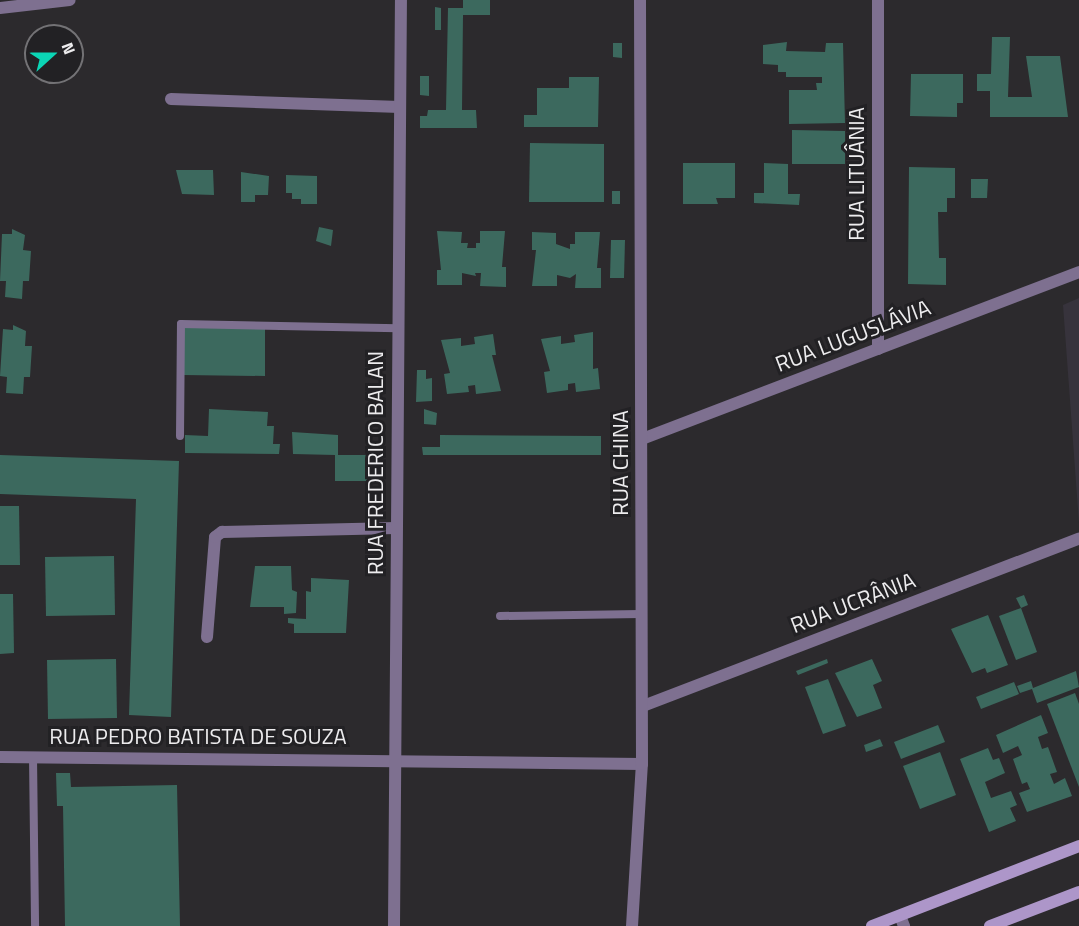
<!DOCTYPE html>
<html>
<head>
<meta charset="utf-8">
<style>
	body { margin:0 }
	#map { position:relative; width:1079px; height:926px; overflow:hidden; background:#2c2a2d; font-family:"Titillium Web",sans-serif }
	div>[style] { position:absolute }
	.built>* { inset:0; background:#37333c }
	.building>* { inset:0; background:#3c695e }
	.service>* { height:8px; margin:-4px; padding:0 4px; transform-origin:4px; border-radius:4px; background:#7e7090 }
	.minor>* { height:12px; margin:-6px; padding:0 6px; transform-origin:6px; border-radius:6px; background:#7e7090 }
	.tertiary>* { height:12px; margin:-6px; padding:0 6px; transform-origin:6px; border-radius:6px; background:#7e7090 }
	.secondary>* { height:12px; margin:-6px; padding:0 6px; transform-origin:6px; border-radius:6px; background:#ad96c9 }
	span { translate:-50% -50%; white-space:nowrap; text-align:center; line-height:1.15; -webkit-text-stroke:6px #222124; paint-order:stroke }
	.street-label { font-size:22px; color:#edecee }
	.north { position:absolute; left:24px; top:24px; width:60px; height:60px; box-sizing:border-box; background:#222124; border:2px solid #737275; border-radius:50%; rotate:69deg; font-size:16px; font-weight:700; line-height:24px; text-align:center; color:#edecee }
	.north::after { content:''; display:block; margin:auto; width:21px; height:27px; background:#0bd5b5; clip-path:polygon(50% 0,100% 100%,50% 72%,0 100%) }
</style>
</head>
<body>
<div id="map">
	<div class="built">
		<i style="clip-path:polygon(1079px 298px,1079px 523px,1063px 305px)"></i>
	</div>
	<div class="building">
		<i style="clip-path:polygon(463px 0,490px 0,490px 15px,463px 15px,462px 110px,476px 110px,477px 128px,420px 128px,420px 116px,427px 116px,428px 110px,446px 110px,448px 8px,463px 8px)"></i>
		<i style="clip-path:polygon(435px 7px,441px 8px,441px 30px,435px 30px)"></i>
		<i style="clip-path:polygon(992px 37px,1010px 37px,1008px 97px,1032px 97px,1026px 56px,1060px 56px,1068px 117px,990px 117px,990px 91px,977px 91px,977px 74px,991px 74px)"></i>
		<i style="clip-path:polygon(787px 42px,786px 51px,825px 52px,826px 43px,843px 43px,845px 123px,789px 124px,789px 90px,817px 90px,816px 83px,822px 83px,822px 77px,786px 77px,786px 72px,778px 72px,778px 65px,763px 64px,763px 45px)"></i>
		<i style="clip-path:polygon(613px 43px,622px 43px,622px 58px,613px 57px)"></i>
		<i style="clip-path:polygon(911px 74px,963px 74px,963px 103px,957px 103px,957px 117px,910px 116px)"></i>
		<i style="clip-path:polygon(420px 76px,429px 76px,429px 96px,420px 95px)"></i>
		<i style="clip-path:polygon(569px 77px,599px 77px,598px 127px,524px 127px,524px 115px,537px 115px,537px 88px,569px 88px)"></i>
		<i style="clip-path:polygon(792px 130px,845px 131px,845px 164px,792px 164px)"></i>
		<i style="clip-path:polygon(530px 143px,604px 144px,604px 202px,529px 202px)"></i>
		<i style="clip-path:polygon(683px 163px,735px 163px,735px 198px,716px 198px,718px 204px,683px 204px)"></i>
		<i style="clip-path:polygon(764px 163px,788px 164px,788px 194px,800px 194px,799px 205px,754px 203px,754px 193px,764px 193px)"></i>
		<i style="clip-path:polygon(909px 167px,955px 168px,955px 198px,947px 198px,947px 212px,938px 212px,939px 258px,946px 258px,946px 285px,908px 284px)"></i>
		<i style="clip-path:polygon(176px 170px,213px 170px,214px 195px,182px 194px)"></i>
		<i style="clip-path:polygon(241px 172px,269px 176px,268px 195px,255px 195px,255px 202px,241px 202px)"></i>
		<i style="clip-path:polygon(286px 175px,317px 176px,317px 204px,301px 204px,301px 199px,292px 199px,292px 193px,286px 193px)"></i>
		<i style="clip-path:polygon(971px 179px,988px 179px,987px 198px,971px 198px)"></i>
		<i style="clip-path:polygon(612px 191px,620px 191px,620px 204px,612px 204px)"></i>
		<i style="clip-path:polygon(319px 227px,333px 230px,331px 246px,316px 241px)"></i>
		<i style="clip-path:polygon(12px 229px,25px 235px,23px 250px,31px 251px,29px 281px,23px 281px,22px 299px,5px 297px,6px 281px,0 281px,2px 234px,12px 234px)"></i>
		<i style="clip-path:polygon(437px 231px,462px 232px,461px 243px,468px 243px,467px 248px,476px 248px,476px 243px,480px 243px,480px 231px,505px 231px,502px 267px,506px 267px,506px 287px,480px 286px,481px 273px,475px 273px,476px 276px,462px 273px,462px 285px,437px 285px,437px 270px,441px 270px)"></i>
		<i style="clip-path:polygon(532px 232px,556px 233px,556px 244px,570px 249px,570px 244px,575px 244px,575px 232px,600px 232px,597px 268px,601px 268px,601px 288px,575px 288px,576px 274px,570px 278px,557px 275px,557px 286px,532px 286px,536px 250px,532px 250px)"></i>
		<i style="clip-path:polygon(611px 240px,625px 240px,624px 278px,610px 278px)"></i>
		<i style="clip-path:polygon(13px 325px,26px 331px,25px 346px,32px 346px,30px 377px,24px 377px,23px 394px,6px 393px,7px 377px,0 376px,3px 329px,13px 330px)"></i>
		<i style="clip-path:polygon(183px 326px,265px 327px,265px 376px,183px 375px)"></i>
		<i style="clip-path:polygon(593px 332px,593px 369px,598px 368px,600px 389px,576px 392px,575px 383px,568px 384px,568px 390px,547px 393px,544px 372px,550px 371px,541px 339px,561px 336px,561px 344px,575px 342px,574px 335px)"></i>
		<i style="clip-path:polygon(493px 334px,496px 355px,492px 355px,501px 391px,476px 394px,475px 385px,468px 386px,469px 392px,447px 394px,444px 374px,450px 373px,441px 340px,461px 338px,461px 346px,475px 344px,474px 337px)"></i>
		<i style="clip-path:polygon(417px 370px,426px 370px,426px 379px,432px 378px,432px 401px,416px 402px)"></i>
		<i style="clip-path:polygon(209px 409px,268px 412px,267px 426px,274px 426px,273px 444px,280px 444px,279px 454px,185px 453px,185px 435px,208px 436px)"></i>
		<i style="clip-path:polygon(424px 409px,437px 413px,436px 425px,424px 424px)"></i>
		<i style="clip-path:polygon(292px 432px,338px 435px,338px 455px,371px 455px,370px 481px,335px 481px,335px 455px,293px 454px)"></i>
		<i style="clip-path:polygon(440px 435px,601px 436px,601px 455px,423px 455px,422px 447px,440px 447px)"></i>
		<i style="clip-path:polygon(0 455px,179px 461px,171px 717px,129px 715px,136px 499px,0 494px)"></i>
		<i style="clip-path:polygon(0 506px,19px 506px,20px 565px,0 565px)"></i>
		<i style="clip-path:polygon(114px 556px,115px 615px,46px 616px,45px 557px)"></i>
		<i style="clip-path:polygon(255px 566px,291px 566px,292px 590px,297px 592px,296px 613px,284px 614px,284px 607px,250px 607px)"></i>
		<i style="clip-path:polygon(311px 578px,349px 580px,346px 633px,294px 633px,294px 624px,288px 623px,288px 618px,306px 619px,306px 591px,311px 592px)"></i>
		<i style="clip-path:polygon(0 594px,13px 594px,14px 653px,0 654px)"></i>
		<i style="clip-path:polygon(1024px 595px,1028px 605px,1021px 608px,1016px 598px)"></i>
		<i style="clip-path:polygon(1021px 608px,1037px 652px,1016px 660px,999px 616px)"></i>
		<i style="clip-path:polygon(988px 615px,1008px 665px,987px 673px,985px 668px,972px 673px,951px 629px)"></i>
		<i style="clip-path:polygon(116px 659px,117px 718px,48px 719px,47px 660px)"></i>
		<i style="clip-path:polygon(827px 659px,828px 663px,798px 675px,796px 671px)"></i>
		<i style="clip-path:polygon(872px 659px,882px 681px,873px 685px,882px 708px,857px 717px,835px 673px)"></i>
		<i style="clip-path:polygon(1076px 671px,1079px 687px,1037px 703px,1032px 689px,1020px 693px,1017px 686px,1031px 681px,1033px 688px)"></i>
		<i style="clip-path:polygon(828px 679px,846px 726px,823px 734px,805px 687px)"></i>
		<i style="clip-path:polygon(1014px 682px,1019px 694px,981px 709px,976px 697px)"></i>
		<i style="clip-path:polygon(1075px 693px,1079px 704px,1079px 787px,1047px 704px)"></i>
		<i style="clip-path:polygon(1041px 715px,1048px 733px,1038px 737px,1042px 749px,1048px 747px,1057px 772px,1050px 774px,1054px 784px,1065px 778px,1072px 796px,1027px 812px,1019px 793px,1030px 789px,1027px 782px,1022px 784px,1013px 759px,1022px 755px,1018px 746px,1003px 753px,996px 735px)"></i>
		<i style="clip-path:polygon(938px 725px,945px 742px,901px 759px,894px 742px)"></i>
		<i style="clip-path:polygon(880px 739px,883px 746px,866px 752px,864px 745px)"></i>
		<i style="clip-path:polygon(988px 748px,993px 760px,999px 758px,1005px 773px,985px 782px,991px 798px,1011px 791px,1017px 805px,1010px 808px,1016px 821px,989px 832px,960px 759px)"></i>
		<i style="clip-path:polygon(940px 752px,956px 795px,920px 809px,903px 766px)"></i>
		<i style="clip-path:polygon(56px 773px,70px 773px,71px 787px,177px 785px,180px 926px,65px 926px,63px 806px,57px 806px)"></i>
	</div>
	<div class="service">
		<i style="left:180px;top:436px;width:112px;rotate:-89.5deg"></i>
		<i style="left:181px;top:324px;width:217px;rotate:1.1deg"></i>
		<i style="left:500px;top:616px;width:141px;rotate:-0.8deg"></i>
		<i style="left:33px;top:757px;width:169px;rotate:89.3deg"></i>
	</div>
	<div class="minor">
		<i style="left:171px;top:99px;width:229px;rotate:2deg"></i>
		<i style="left:878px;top:349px;width:349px;rotate:-90deg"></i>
		<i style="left:642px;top:439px;width:468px;rotate:-20.9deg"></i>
		<i style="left:207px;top:637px;width:100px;rotate:-85.4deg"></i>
		<i style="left:215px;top:537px;width:9px;rotate:-36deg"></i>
		<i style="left:222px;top:532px;width:174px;rotate:-1.3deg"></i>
		<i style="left:643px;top:706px;width:467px;rotate:-21deg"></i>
		<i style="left:0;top:757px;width:642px;rotate:0.62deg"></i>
		<i style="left:900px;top:916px;width:11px;rotate:68deg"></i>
		<i style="left:394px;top:926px;width:926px;rotate:-89.57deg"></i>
		<i style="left:632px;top:926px;width:162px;rotate:-86.5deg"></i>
		<i style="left:642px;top:764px;width:764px;rotate:-90.15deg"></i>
	</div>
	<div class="tertiary">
		<i style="left:0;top:8px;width:70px;rotate:-6.5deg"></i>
	</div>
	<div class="secondary">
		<i style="left:872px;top:926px;width:222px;rotate:-21.1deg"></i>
		<i style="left:990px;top:926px;width:95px;rotate:-20.9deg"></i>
	</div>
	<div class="street-label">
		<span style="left:857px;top:174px;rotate:-90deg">RUA LITUÂNIA</span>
		<span style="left:853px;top:336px;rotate:-21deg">RUA LUGUSLÁVIA</span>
		<span style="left:376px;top:463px;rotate:-90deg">RUA FREDERICO BALAN</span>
		<span style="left:621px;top:463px;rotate:-90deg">RUA CHINA</span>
		<span style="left:853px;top:603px;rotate:-21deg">RUA UCRÂNIA</span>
		<span style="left:198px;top:737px">RUA PEDRO BATISTA DE SOUZA</span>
	</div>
	<div class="north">N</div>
</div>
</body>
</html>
